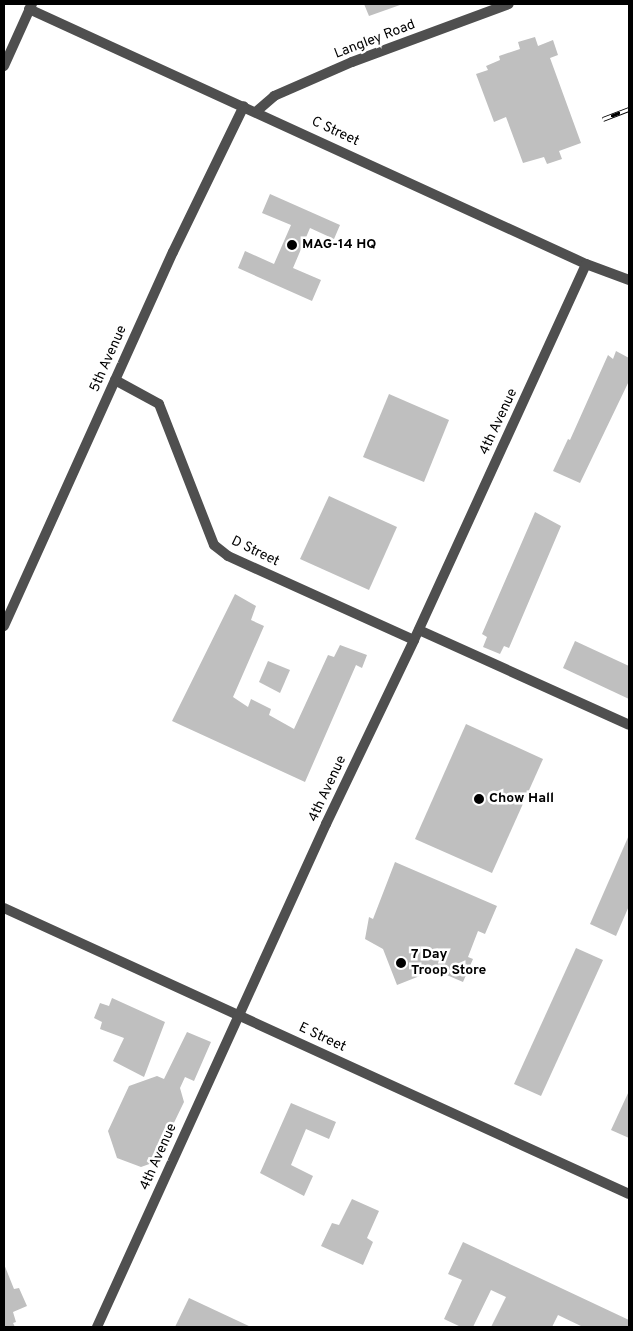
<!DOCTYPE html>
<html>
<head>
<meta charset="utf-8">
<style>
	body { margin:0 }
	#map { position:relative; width:633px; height:1331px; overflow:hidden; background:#fff; font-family:Overpass,sans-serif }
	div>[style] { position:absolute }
	.building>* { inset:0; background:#bfbfbf }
	.minor>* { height:10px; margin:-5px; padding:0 5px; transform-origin:5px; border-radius:5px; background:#4f4f4f }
	.rail>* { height:5px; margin-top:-2.5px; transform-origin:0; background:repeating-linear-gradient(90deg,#fff 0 9px,#000 0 18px); box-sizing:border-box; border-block:1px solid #000 }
	.dots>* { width:14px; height:14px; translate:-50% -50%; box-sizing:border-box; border:2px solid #fff; border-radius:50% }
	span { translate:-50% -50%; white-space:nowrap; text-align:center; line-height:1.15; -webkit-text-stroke:5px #fff; paint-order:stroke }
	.street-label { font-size:14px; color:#000 }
	.poi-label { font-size:14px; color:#000; font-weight:700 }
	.left { translate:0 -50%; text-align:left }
	.frame { position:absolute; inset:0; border:5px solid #000; pointer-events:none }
</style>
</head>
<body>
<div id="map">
	<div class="building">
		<i style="clip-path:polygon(364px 4px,400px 4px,400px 5px,369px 16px)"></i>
		<i style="clip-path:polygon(535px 37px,538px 46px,553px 40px,558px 55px,550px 58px,581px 143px,559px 151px,562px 159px,547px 164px,544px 157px,523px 163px,506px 117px,494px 122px,476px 74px,488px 70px,486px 66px,500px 60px,499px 56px,520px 49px,518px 42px)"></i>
		<i style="clip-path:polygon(270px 194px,340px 225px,334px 239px,310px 228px,293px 268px,321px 280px,312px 301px,238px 268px,245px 251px,274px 264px,291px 225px,262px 213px)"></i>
		<i style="clip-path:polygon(616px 351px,629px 358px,629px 381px,580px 483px,553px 471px,568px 439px,570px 440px,608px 355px,613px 359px)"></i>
		<i style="clip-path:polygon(389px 394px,449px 420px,424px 482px,363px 457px)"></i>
		<i style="clip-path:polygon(329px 496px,397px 527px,369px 590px,300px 559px)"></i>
		<i style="clip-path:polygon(535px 512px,561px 526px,509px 648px,504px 646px,500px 654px,483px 647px,487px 637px,482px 634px)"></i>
		<i style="clip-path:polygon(235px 594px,256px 606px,251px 620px,264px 626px,233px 697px,248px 707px,251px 699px,271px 709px,269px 715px,294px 729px,328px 655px,334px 657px,340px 645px,367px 655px,362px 668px,356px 665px,305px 782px,172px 721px)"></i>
		<i style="clip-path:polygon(575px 641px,629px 666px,629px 699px,563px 668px)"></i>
		<i style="clip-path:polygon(268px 661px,290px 670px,280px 693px,259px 682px)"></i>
		<i style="clip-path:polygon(466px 724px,543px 759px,492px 873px,415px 839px)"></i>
		<i style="clip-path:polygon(629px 835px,629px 906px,616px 936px,590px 924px)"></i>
		<i style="clip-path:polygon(395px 862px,497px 906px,485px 934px,478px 931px,468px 957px,473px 959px,463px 982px,435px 970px,397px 985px,383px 949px,365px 939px,369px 917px,373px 919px)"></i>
		<i style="clip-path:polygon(576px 948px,603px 960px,541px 1096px,514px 1084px)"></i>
		<i style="clip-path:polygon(112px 998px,165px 1022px,144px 1077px,113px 1061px,124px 1038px,100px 1029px,102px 1022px,94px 1018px,100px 1003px,109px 1006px)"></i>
		<i style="clip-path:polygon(187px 1032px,211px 1042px,194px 1081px,185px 1077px,180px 1088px,184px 1102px,155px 1162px,141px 1167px,117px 1158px,108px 1131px,129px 1086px,157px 1076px,164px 1079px)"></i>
		<i style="clip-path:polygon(629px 1091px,629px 1138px,611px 1130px)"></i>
		<i style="clip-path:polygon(291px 1103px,336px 1122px,329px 1139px,306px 1129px,291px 1165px,313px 1176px,304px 1196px,260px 1173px)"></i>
		<i style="clip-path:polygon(352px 1199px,379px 1211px,367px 1238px,373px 1242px,363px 1265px,321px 1246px,332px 1223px,339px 1225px)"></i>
		<i style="clip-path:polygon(463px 1242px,629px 1320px,629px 1327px,583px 1327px,558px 1315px,552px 1327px,491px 1327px,506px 1297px,491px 1290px,473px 1327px,461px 1327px,444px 1319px,462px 1280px,448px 1274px)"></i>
		<i style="clip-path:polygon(4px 1264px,14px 1289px,19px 1288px,27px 1306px,13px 1312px,16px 1322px,13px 1323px,15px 1327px,4px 1327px)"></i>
		<i style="clip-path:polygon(189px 1298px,251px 1327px,175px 1327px)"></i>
	</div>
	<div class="minor">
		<i style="left:29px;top:9px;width:613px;rotate:24.6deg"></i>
		<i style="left:586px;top:264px;width:46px;rotate:20.4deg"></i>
		<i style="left:4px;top:66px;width:68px;rotate:-65.7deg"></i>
		<i style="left:257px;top:111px;width:23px;rotate:-41deg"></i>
		<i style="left:274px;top:96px;width:85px;rotate:-23.6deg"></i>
		<i style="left:352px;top:62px;width:167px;rotate:-20.3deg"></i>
		<i style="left:115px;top:380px;width:50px;rotate:28.6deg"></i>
		<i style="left:159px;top:404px;width:151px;rotate:68.7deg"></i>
		<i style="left:214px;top:545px;width:18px;rotate:38deg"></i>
		<i style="left:228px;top:556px;width:204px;rotate:24.3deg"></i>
		<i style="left:4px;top:626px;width:410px;rotate:-65.7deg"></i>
		<i style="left:173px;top:252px;width:162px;rotate:-64.1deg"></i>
		<i style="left:419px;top:630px;width:230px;rotate:24.3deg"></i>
		<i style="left:4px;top:908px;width:687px;rotate:24.59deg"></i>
		<i style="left:97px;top:1327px;width:553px;rotate:-65.52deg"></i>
		<i style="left:326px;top:824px;width:204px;rotate:-64.4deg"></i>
		<i style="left:414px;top:640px;width:413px;rotate:-65.4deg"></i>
	</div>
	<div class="rail">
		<i style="left:603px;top:119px;width:28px;rotate:-21deg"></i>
	</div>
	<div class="dots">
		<i style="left:292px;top:245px;background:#000"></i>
		<i style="left:479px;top:799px;background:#000"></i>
		<i style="left:401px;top:963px;background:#000"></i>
	</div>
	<div class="street-label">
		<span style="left:375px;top:40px;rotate:-21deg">Langley Road</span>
		<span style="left:335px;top:132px;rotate:25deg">C Street</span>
		<span style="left:109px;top:359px;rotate:-66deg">5th Avenue</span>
		<span style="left:499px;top:422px;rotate:-65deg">4th Avenue</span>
		<span style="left:255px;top:552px;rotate:26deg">D Street</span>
		<span style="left:328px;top:789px;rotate:-65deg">4th Avenue</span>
		<span style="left:322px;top:1038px;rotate:25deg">E Street</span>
		<span style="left:159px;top:1157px;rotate:-66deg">4th Avenue</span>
	</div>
	<div class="poi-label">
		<span class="left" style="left:302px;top:245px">MAG-14 HQ</span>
		<span class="left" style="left:489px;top:799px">Chow Hall</span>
		<span class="left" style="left:411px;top:963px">7 Day<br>Troop Store</span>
	</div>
	<div class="frame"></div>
</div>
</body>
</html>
